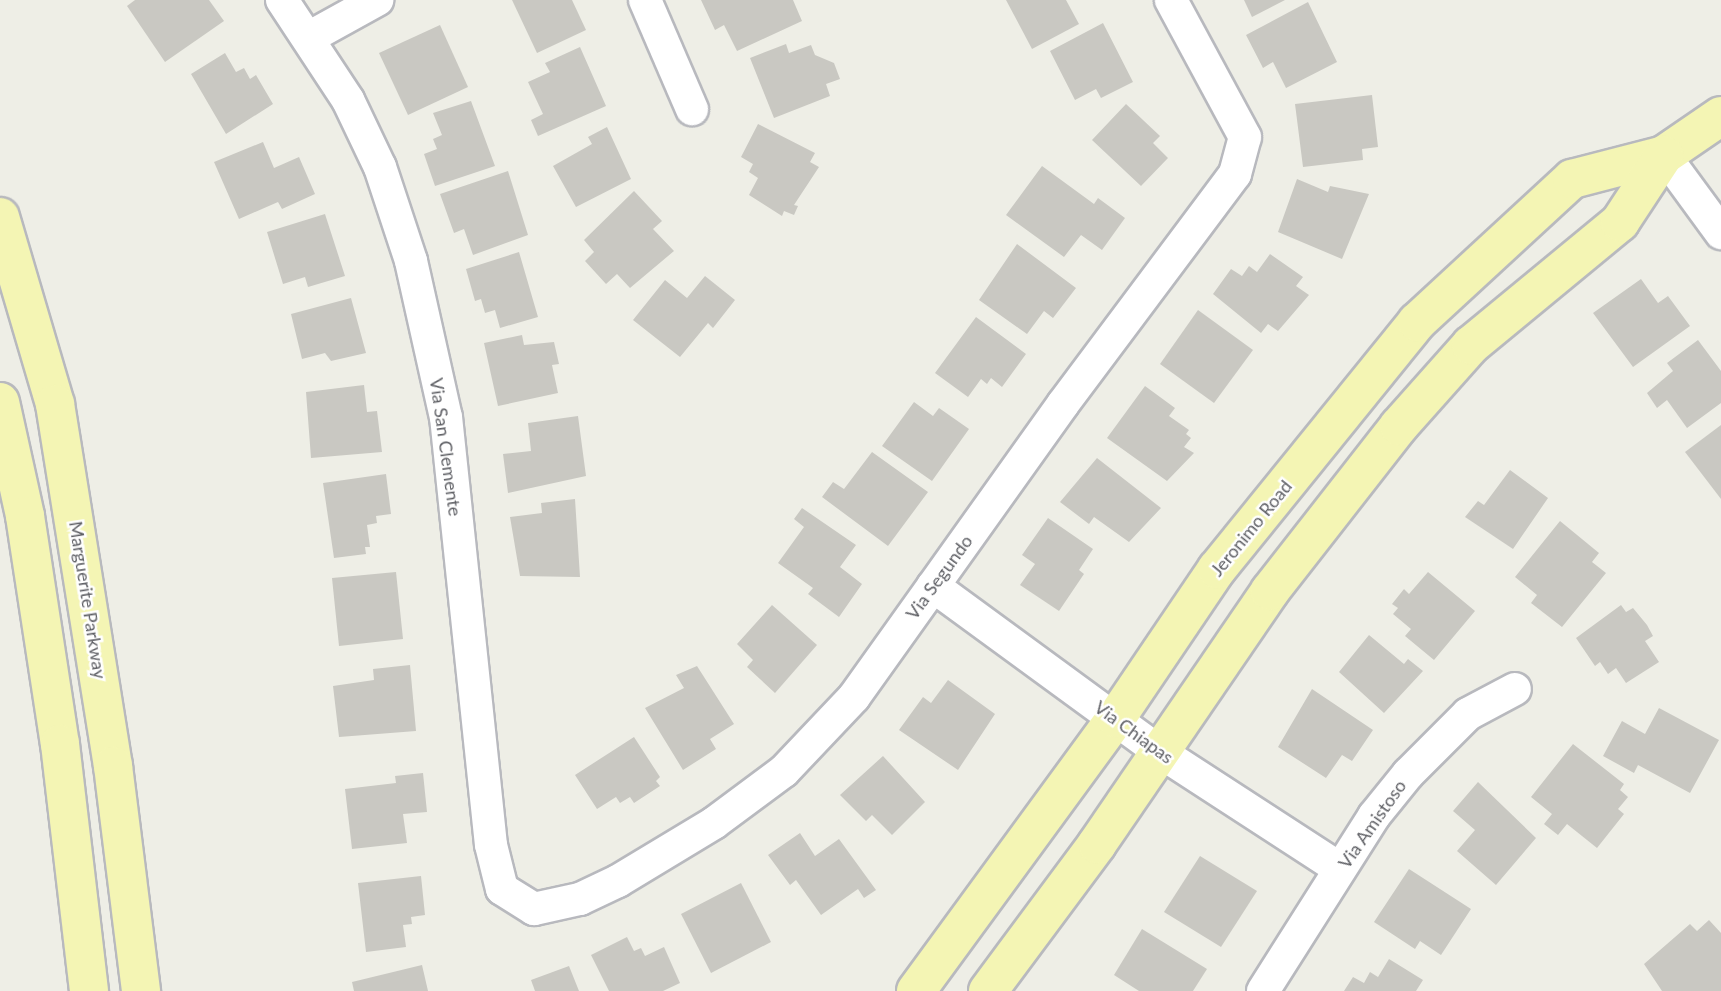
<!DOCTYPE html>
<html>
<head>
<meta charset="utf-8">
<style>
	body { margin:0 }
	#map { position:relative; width:1721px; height:991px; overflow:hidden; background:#eeeee6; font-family:Lato,sans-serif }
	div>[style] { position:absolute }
	.building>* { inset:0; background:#c9c8c2 }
	.roads { filter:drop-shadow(2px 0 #b8b9be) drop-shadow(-2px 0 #b8b9be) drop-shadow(0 2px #b8b9be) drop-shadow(0 -2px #b8b9be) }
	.minor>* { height:32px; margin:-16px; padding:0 16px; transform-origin:16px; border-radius:16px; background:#fff }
	.major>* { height:38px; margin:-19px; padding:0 19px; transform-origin:19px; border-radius:19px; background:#f4f5b4 }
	span { translate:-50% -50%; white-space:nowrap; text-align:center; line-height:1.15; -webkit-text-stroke:5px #fff; paint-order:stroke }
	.street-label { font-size:18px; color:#5e5f64 }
</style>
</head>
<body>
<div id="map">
	<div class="building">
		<i style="clip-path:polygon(135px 0,209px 0,224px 21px,165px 62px,127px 6px)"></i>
		<i style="clip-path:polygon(512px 0,572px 0,586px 30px,537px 53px)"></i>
		<i style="clip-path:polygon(701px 0,793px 0,802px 21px,737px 51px,724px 25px,715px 30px)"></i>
		<i style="clip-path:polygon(1006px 0,1066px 0,1079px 24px,1032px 49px)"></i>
		<i style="clip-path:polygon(1244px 0,1285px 0,1252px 17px)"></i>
		<i style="clip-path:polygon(1308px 2px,1337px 62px,1286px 88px,1273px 62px,1263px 68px,1246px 35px)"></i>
		<i style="clip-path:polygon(1103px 23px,1133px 82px,1101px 98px,1096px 89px,1075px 100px,1050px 51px)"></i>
		<i style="clip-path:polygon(440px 25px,468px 87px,408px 115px,379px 53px)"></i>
		<i style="clip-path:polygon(786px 44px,789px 53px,811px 45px,815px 55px,834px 63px,840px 79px,826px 84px,830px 96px,774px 118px,750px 58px)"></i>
		<i style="clip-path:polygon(580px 47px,606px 106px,538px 136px,531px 120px,543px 114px,528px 82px,550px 72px,545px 63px)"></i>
		<i style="clip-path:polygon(225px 53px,236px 72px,244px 68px,250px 79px,256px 75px,273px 104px,226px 134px,191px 74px)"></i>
		<i style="clip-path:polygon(1372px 95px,1378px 147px,1362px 149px,1363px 160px,1303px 167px,1295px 104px)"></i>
		<i style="clip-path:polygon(471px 101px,495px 166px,435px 186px,424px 154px,437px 149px,433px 139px,442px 135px,433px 113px)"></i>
		<i style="clip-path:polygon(1126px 104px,1160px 136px,1153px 143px,1168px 158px,1141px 186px,1092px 140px)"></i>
		<i style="clip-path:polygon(758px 124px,815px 153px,810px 162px,819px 167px,794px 205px,798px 206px,794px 215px,784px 211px,782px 216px,749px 195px,758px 178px,749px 172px,753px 164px,741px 157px)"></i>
		<i style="clip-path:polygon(607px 127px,631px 179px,576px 207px,553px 166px,592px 144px,588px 137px)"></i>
		<i style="clip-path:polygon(263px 142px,274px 168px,299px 157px,315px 194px,282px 209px,278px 202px,239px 219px,214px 162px)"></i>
		<i style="clip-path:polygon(1042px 166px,1094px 204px,1098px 198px,1125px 218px,1102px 250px,1081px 235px,1064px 257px,1006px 215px)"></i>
		<i style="clip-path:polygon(508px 171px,528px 235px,473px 255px,464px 229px,454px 233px,440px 194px)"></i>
		<i style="clip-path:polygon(1297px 179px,1328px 192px,1330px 186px,1369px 194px,1342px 259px,1278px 232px)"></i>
		<i style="clip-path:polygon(634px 191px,662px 221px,653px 229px,674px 251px,630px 288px,617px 274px,606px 284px,585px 261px,594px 252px,584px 240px)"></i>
		<i style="clip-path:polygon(325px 214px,345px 276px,308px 287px,305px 277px,283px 284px,267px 232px)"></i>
		<i style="clip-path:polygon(1017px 244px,1076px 288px,1053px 318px,1044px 311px,1027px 334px,979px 300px)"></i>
		<i style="clip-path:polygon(519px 252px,538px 317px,500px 328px,495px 310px,485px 313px,481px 299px,475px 301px,466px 269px)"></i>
		<i style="clip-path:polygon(1270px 254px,1303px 277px,1296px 286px,1309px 295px,1278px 331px,1268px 324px,1261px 333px,1213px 294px,1231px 269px,1242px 276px,1249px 266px,1257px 272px)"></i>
		<i style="clip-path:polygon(705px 276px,735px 300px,713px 328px,708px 323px,680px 357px,633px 320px,665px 280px,687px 298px)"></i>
		<i style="clip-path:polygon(1641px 279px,1658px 303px,1668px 296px,1690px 326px,1633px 367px,1593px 313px)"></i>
		<i style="clip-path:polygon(351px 298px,366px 353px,331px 361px,325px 353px,302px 359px,291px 314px)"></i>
		<i style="clip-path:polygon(1198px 310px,1253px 350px,1214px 403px,1160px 364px)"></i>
		<i style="clip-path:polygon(976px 317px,1026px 354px,1002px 387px,991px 378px,987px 384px,981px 379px,968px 397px,935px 373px)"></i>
		<i style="clip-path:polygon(522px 335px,524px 345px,554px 342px,559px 364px,552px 365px,558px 393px,498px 406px,484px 343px)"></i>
		<i style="clip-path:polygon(1698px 340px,1721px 371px,1721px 403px,1687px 428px,1667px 400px,1657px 408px,1647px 393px,1673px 371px,1667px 363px)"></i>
		<i style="clip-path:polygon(364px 385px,367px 412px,377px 411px,382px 452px,311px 458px,306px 392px)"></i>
		<i style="clip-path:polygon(1145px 386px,1175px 408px,1169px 416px,1189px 430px,1186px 434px,1191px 438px,1184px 447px,1194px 453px,1167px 481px,1107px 438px)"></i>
		<i style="clip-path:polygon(914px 402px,933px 416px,939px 408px,969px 429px,932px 481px,882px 446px)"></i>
		<i style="clip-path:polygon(578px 416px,586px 476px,508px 493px,503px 454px,531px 451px,528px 423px)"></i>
		<i style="clip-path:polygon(1721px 425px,1721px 499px,1685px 452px)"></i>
		<i style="clip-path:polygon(872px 452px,928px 492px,888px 546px,822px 497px,833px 482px,844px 489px)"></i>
		<i style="clip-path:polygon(1097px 458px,1161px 508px,1129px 542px,1094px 517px,1089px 524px,1060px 502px)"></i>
		<i style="clip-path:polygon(1510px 470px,1548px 498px,1513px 549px,1465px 517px,1478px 501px,1484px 505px)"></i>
		<i style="clip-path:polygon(386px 474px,391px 514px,376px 516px,377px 523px,367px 525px,370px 547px,365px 547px,366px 554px,334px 558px,323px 483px)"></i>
		<i style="clip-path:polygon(575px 499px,580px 577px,520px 576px,510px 517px,542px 513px,541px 503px)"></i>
		<i style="clip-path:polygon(802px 508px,856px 545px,840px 567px,862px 584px,839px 617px,808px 594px,813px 588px,778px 563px,804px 527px,794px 519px)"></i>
		<i style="clip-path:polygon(1048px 518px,1093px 549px,1079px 570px,1084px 574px,1059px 611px,1020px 585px,1035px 564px,1022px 555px)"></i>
		<i style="clip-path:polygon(1560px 521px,1599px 553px,1592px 562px,1606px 573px,1562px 627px,1531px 603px,1537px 595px,1515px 577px)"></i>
		<i style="clip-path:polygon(396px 572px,403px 639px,339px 646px,332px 578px)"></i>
		<i style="clip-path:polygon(1428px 572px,1475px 611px,1434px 660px,1405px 636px,1411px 629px,1393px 614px,1398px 608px,1392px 604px,1404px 589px,1409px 594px)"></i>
		<i style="clip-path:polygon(772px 605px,817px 645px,775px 693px,747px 667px,753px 660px,737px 644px)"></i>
		<i style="clip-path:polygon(1621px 605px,1626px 612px,1633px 608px,1647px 625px,1653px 636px,1645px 641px,1659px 662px,1626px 683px,1616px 668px,1608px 674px,1600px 662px,1595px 666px,1576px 638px)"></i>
		<i style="clip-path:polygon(1369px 635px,1404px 664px,1408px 659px,1423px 671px,1384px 713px,1339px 672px)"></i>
		<i style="clip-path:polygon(410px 665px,416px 731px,339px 737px,333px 686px,374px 680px,373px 669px)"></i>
		<i style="clip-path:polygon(697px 666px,734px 724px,710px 739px,716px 749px,683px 770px,645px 708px,684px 688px,676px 675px)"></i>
		<i style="clip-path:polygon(948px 680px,995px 714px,958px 770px,899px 730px,923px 697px,931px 703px)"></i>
		<i style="clip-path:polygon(1312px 689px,1373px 730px,1352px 761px,1342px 755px,1326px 778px,1278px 747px)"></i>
		<i style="clip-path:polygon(1659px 708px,1719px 740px,1690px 793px,1638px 765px,1634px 773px,1603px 756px,1622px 721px,1645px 734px)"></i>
		<i style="clip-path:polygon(634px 737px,660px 777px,656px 781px,660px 786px,634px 803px,630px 797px,620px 803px,616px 797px,597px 809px,575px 775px)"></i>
		<i style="clip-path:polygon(1573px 744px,1624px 784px,1620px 790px,1628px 797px,1618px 809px,1624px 814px,1597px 848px,1567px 824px,1558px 835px,1544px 824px,1552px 814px,1531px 797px)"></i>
		<i style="clip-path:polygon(883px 756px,925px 802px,892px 835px,872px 815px,866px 821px,840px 795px)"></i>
		<i style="clip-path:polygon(423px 773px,427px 812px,403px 814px,407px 843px,352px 849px,345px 789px,396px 783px,395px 776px)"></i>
		<i style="clip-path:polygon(1478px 782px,1536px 838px,1496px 885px,1457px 851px,1475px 830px,1453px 811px)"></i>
		<i style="clip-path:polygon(800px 833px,815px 856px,839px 839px,876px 890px,864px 898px,858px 889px,821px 915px,796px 880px,790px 885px,768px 855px)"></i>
		<i style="clip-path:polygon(1200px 856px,1257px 891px,1221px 947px,1164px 912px)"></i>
		<i style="clip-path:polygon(1409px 869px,1471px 909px,1441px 955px,1420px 941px,1415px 949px,1374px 922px)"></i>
		<i style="clip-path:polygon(421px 876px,425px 915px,411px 917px,412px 924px,403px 925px,406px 947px,366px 952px,358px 883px)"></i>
		<i style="clip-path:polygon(741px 883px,771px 942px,711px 973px,681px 914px)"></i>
		<i style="clip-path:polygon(1709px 920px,1721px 933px,1721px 991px,1662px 991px,1644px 964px,1690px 924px,1697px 931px)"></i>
		<i style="clip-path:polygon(1142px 929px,1207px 969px,1193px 991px,1139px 991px,1114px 975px)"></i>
		<i style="clip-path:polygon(627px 937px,634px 951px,641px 948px,645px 956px,664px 947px,680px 983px,663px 991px,609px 991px,591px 955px)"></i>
		<i style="clip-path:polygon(1389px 959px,1423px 980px,1416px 991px,1344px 991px,1353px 977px,1364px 983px,1370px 972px,1378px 977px)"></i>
		<i style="clip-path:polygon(422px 965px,428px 991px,354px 991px,352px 982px)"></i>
		<i style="clip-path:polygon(569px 966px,579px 991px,535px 991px,531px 980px)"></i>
	</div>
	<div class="roads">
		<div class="minor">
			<i style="left:282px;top:0;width:120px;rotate:56.6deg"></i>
			<i style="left:348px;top:100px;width:74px;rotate:64.5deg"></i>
			<i style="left:380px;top:167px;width:99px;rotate:71.7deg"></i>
			<i style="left:411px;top:261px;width:160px;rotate:77.4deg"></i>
			<i style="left:446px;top:417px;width:430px;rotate:84deg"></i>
			<i style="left:491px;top:845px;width:45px;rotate:76deg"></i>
			<i style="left:502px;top:889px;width:38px;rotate:32deg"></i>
			<i style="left:534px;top:909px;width:47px;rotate:-12.3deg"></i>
			<i style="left:580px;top:899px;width:42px;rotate:-25.3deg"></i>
			<i style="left:618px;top:881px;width:112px;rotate:-31.1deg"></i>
			<i style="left:714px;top:823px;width:87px;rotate:-36.6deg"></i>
			<i style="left:784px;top:771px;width:102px;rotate:-46.6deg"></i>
			<i style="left:854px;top:697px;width:360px;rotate:-54.5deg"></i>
			<i style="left:1063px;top:404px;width:287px;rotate:-53.2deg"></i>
			<i style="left:1235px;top:174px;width:38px;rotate:-75deg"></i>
			<i style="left:1245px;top:137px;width:156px;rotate:-118.4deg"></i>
			<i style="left:645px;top:0;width:119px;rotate:66.7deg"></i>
			<i style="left:310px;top:37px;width:77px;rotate:-28.9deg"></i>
			<i style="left:1664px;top:155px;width:97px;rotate:53.8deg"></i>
			<i style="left:933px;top:586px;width:278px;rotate:36.2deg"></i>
			<i style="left:1157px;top:750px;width:218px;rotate:33deg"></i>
			<i style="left:1263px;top:991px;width:207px;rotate:-57.6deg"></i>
			<i style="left:1374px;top:816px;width:54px;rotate:-51deg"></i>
			<i style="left:1408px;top:774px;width:85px;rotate:-45deg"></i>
			<i style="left:1468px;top:714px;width:53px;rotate:-28deg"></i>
		</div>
		<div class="major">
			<i style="left:0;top:217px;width:195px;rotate:73.6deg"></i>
			<i style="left:55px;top:404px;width:367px;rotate:80.9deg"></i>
			<i style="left:113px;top:766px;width:227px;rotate:82.9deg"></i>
			<i style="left:0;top:402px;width:117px;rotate:77.6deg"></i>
			<i style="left:25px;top:516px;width:231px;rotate:81.3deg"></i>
			<i style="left:60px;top:744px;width:249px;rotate:83.3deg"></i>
			<i style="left:916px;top:991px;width:338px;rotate:-53.8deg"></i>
			<i style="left:1116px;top:718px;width:180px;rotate:-55.9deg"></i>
			<i style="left:1217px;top:569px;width:318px;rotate:-51deg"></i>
			<i style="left:1417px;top:322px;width:211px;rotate:-42.7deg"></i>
			<i style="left:1572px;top:179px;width:95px;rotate:-14.6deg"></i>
			<i style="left:1664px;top:155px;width:69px;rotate:-34.4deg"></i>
			<i style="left:988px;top:991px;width:183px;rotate:-53.4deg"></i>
			<i style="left:1097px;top:844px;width:306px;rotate:-55.6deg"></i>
			<i style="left:1270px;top:591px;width:209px;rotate:-52deg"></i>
			<i style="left:1399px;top:426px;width:108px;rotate:-48.4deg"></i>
			<i style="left:1471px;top:345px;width:193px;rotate:-39.5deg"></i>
			<i style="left:1620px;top:222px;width:80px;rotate:-56.7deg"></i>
		</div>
	</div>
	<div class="street-label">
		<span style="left:446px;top:447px;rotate:82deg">Via San Clemente</span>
		<span style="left:1251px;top:528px;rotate:-51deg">Jeronimo Road</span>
		<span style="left:939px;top:577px;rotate:-54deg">Via Segundo</span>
		<span style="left:88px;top:600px;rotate:81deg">Marguerite Parkway</span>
		<span style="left:1134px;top:732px;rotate:36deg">Via Chiapas</span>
		<span style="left:1372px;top:824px;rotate:-55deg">Via Amistoso</span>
	</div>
</div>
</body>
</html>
